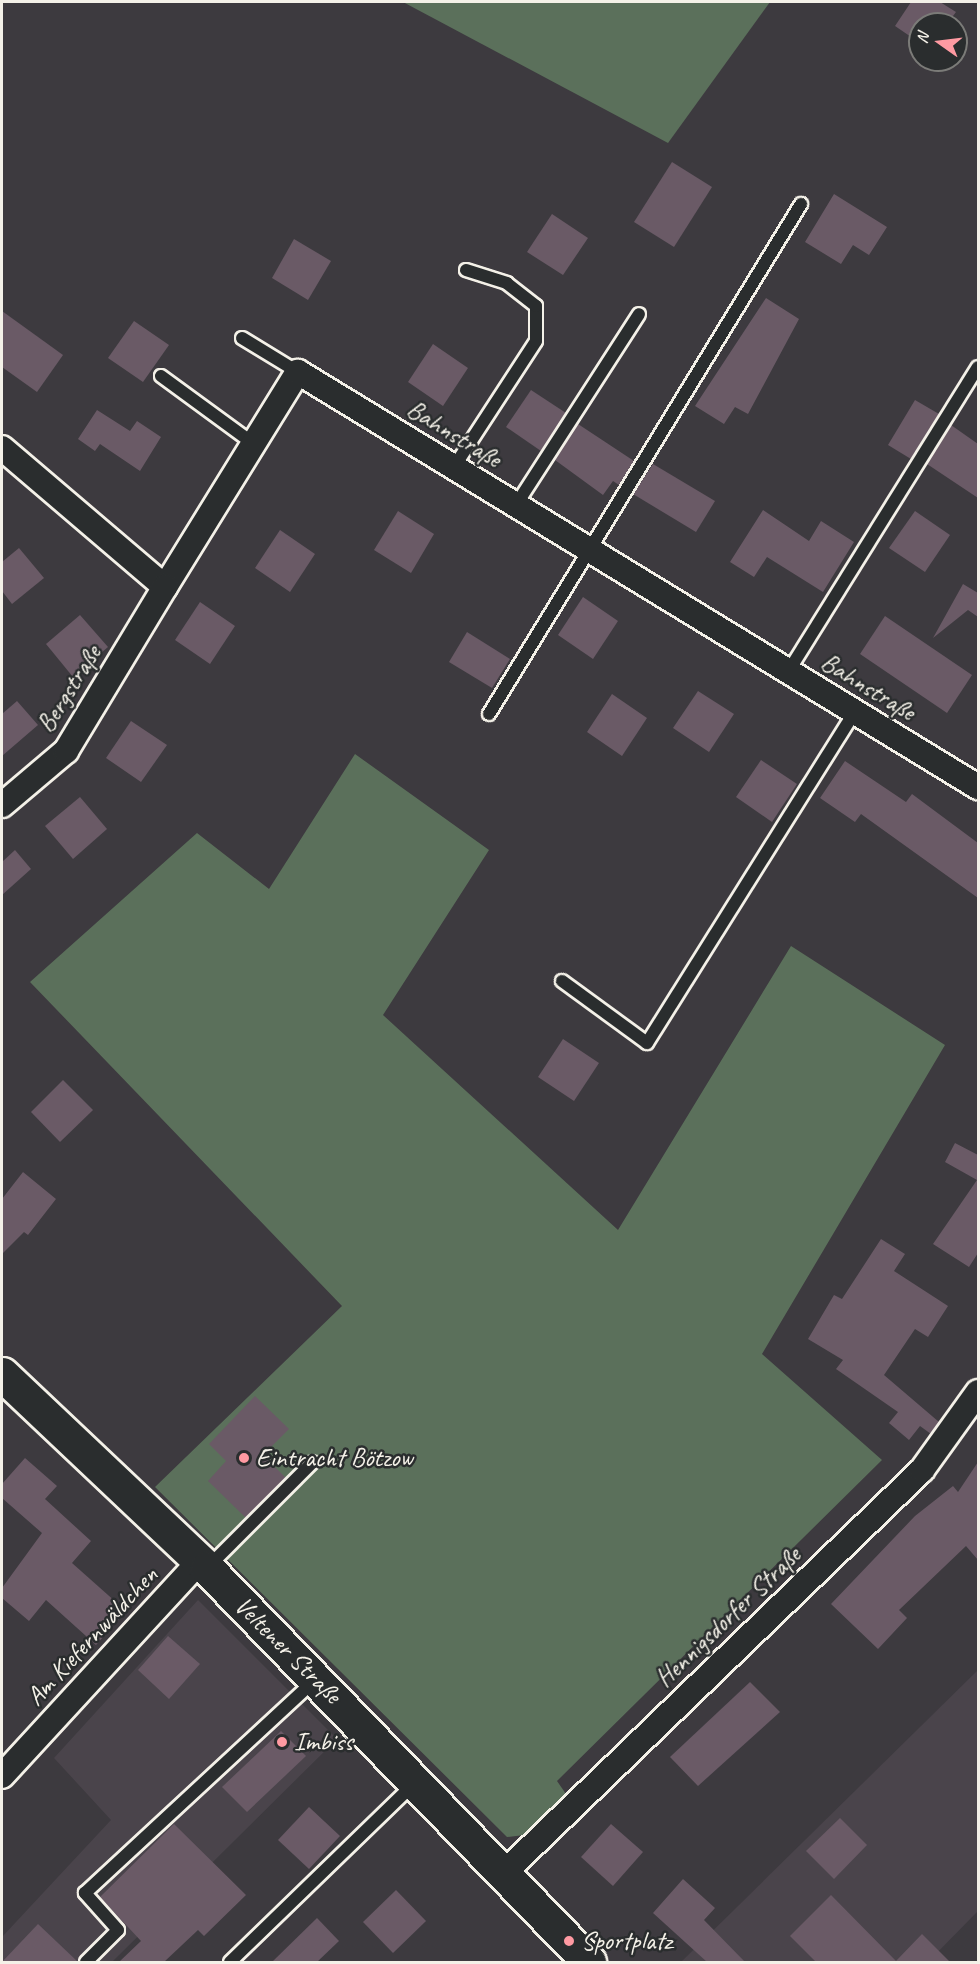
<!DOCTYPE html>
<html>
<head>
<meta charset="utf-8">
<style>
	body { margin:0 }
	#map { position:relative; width:980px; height:1964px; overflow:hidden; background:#3d3a3f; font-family:Caveat,sans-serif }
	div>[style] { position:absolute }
	.built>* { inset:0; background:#4a444b }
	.green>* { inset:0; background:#5b705b }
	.building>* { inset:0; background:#6a5a66 }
	.roads { filter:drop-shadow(2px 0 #f4f1e8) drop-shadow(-2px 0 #f4f1e8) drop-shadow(0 2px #f4f1e8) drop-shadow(0 -2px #f4f1e8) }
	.service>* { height:12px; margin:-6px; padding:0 6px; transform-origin:6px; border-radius:6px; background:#2a2d2e }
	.minor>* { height:24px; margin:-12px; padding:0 12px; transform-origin:12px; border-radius:12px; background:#2a2d2e }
	.secondary>* { height:33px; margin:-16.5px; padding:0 16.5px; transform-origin:16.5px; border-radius:16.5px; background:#2a2d2e }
	.dots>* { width:16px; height:16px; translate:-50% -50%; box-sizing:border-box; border:3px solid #2a2d2e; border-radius:50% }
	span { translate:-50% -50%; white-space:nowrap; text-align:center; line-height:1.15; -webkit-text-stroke:5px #2a2d2e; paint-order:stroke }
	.street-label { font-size:26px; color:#f4f1e8 }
	.poi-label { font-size:26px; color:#f4f1e8 }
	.left { translate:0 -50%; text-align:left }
	.frame { position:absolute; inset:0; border:3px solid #f4f1e8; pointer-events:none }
	.north { position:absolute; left:908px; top:12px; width:60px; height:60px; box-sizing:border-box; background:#2a2d2e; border:2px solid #7b7b78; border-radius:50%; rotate:284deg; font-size:16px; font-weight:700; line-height:24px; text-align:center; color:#f4f1e8 }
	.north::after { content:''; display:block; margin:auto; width:21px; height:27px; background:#ff9aa2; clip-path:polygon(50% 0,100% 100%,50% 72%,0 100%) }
</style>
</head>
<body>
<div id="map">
	<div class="built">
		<i style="clip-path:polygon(198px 1600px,337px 1739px,112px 1962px,2px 1962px,2px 1937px,111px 1820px,54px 1758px)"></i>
		<i style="clip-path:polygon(978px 1670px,978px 1911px,928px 1962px,681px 1962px)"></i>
	</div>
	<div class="green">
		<i style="clip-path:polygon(403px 2px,770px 2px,668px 143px)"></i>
		<i style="clip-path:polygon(355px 754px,489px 850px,383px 1015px,618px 1230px,791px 946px,945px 1045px,762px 1354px,882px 1460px,557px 1781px,566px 1794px,524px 1835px,507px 1837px,155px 1487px,342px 1306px,30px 982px,197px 833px,269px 889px)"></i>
	</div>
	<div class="building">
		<i style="clip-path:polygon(911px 2px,940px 2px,956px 12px,947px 24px,920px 24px,920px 43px,895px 26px)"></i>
		<i style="clip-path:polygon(672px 162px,712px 187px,674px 247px,634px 222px)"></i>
		<i style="clip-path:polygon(834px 194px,887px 227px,869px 255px,853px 245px,841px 264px,805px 242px)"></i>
		<i style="clip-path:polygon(552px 214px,588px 238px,563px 275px,527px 252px)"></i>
		<i style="clip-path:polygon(294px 239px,331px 261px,308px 300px,272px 278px)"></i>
		<i style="clip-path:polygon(766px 298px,799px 319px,748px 414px,735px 407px,724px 424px,695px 406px)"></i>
		<i style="clip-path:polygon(2px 311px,63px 355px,37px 392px,2px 367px)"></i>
		<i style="clip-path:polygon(134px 321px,169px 345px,143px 382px,108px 358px)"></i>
		<i style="clip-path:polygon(433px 344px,468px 368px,443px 406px,408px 382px)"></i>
		<i style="clip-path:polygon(531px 390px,566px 413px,541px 451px,506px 427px)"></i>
		<i style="clip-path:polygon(915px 400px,939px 414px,911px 459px,888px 445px)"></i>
		<i style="clip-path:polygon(97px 410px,130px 431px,137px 421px,161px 437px,140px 471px,100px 444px,95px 451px,78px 439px)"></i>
		<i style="clip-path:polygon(578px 424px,634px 461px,619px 485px,613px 481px,603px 495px,555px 460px)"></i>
		<i style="clip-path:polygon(951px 425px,978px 444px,978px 498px,927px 464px)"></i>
		<i style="clip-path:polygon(653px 464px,715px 501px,696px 532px,633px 494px)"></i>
		<i style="clip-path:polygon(763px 510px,809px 541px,821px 521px,854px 542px,823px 592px,767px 557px,754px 577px,730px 562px)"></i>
		<i style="clip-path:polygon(398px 511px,434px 534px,411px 573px,374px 550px)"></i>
		<i style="clip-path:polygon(915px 511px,950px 535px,925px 572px,889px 548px)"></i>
		<i style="clip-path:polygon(280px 530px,315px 554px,290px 592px,255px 568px)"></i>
		<i style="clip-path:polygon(19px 548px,44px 578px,12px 604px,2px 591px,2px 562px)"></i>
		<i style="clip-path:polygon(963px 584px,978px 593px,978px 617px,968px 610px,933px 638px)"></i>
		<i style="clip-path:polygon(583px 597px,618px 621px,593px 659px,558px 635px)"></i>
		<i style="clip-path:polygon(200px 602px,235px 626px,210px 664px,175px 640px)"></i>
		<i style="clip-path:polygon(80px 615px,108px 647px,73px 677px,46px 644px)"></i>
		<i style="clip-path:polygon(885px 616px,972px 675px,947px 713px,860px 654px)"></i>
		<i style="clip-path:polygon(467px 632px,510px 659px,492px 688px,449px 662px)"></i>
		<i style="clip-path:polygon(698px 691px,734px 714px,709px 752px,673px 728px)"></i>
		<i style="clip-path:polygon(612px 694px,647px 718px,622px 756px,587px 732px)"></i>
		<i style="clip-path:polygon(17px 701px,38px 725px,2px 756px,2px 714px)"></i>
		<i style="clip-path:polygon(131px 721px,167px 745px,141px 782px,106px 758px)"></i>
		<i style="clip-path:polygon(761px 760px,797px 784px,772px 822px,736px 797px)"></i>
		<i style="clip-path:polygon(845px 761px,906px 802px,912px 794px,978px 843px,978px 898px,861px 814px,855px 822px,820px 798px)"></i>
		<i style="clip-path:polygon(80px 797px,107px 829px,73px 859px,45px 826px)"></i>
		<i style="clip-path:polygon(15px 850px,31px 869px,2px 895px,2px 862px)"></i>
		<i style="clip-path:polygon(563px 1039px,599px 1063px,574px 1101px,538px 1077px)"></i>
		<i style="clip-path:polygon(63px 1080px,93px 1110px,60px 1142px,31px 1112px)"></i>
		<i style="clip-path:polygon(955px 1143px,978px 1155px,978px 1253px,969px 1267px,933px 1244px,977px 1180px,945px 1162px)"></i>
		<i style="clip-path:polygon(23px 1172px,56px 1199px,28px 1235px,24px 1232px,2px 1254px,2px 1199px)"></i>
		<i style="clip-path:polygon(881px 1239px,905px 1254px,894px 1271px,948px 1306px,928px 1337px,915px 1329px,884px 1375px,939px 1422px,931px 1434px,920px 1426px,909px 1440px,889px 1423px,898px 1412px,836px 1369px,843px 1360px,808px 1339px,834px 1295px,842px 1299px)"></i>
		<i style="clip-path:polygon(255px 1396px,289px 1429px,263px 1455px,286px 1478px,246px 1518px,208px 1481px,226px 1461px,209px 1444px)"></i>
		<i style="clip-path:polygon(25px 1458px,57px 1486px,45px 1499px,91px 1541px,72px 1563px,126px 1611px,96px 1645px,46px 1600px,29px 1621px,2px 1598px,2px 1588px,42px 1533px,2px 1498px,2px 1484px)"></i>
		<i style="clip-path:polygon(978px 1462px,978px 1560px,966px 1546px,899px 1610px,907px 1618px,878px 1649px,831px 1604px,915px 1516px,953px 1486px,958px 1492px)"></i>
		<i style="clip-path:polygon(168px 1636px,200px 1664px,169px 1699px,138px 1670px)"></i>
		<i style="clip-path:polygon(750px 1682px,780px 1712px,698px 1786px,670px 1757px)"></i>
		<i style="clip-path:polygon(281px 1731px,306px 1756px,247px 1812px,222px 1787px)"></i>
		<i style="clip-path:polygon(309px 1807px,340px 1836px,309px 1869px,278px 1840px)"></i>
		<i style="clip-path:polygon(840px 1818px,867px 1845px,834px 1879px,806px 1851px)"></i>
		<i style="clip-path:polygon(174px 1824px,246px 1895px,204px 1936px,198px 1930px,164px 1962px,119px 1962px,141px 1941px,100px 1897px)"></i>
		<i style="clip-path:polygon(611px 1824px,643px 1852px,613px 1886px,581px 1857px)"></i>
		<i style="clip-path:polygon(683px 1879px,715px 1908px,704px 1920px,745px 1962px,707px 1962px,653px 1913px)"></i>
		<i style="clip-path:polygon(396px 1890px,426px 1921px,393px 1953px,363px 1922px)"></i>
		<i style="clip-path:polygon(831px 1895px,896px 1961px,922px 1934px,950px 1962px,816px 1962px,790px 1936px)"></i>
		<i style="clip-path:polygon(317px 1918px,339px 1941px,317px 1962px,272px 1962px)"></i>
		<i style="clip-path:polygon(38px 1924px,78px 1962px,2px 1962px)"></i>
	</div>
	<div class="roads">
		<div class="service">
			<i style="left:242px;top:338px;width:66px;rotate:31.3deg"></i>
			<i style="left:161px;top:376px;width:115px;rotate:36.2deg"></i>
			<i style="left:454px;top:467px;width:150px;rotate:-56.9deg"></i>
			<i style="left:536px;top:341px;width:35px;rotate:-90deg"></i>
			<i style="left:536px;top:306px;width:37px;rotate:-142deg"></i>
			<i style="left:507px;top:283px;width:43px;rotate:-162.4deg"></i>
			<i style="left:516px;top:505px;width:227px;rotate:-57.2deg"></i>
			<i style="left:788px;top:672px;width:359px;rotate:-58.1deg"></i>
			<i style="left:489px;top:714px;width:598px;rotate:-58.54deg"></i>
			<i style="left:562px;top:981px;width:105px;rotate:36.1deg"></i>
			<i style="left:647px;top:1043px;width:391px;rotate:-57.9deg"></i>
			<i style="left:208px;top:1567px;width:148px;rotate:-45deg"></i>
			<i style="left:86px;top:1962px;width:45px;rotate:-45deg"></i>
			<i style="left:118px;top:1930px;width:50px;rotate:-131.7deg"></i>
			<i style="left:85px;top:1893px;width:312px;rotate:-42.8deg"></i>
			<i style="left:230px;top:1962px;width:256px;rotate:-44.1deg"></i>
		</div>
		<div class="minor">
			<i style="left:2px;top:448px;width:214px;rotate:40.5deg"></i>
			<i style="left:165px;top:587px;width:253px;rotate:-58.3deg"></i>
			<i style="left:298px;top:372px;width:797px;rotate:31.4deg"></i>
			<i style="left:2px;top:805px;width:84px;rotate:-40.2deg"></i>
			<i style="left:66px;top:751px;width:192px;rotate:-58.9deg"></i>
			<i style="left:2px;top:1776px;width:292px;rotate:-47.4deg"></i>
			<i style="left:505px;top:1872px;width:579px;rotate:-43.95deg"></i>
			<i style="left:922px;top:1470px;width:96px;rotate:-54.3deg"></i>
		</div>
		<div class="secondary">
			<i style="left:2px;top:1374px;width:282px;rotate:43.4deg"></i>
			<i style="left:207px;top:1568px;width:549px;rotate:45.89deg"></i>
		</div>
	</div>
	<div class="dots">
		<i style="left:244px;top:1458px;background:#ff9aa2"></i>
		<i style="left:282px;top:1742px;background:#ff9aa2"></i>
		<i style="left:569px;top:1941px;background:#ff9aa2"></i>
	</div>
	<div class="street-label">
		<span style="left:454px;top:434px;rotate:31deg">Bahnstraße</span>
		<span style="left:868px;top:687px;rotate:31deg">Bahnstraße</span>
		<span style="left:69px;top:689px;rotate:-58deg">Bergstraße</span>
		<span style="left:728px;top:1617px;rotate:-44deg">Hennigsdorfer Straße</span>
		<span style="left:92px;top:1636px;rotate:-47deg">Am Kiefernwäldchen</span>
		<span style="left:288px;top:1650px;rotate:45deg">Veltener Straße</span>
	</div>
	<div class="poi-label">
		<span class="left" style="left:256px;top:1458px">Eintracht Bötzow</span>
		<span class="left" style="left:294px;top:1742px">Imbiss</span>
		<span class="left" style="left:581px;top:1941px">Sportplatz</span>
	</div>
	<div class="frame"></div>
	<div class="north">N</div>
</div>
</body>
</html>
